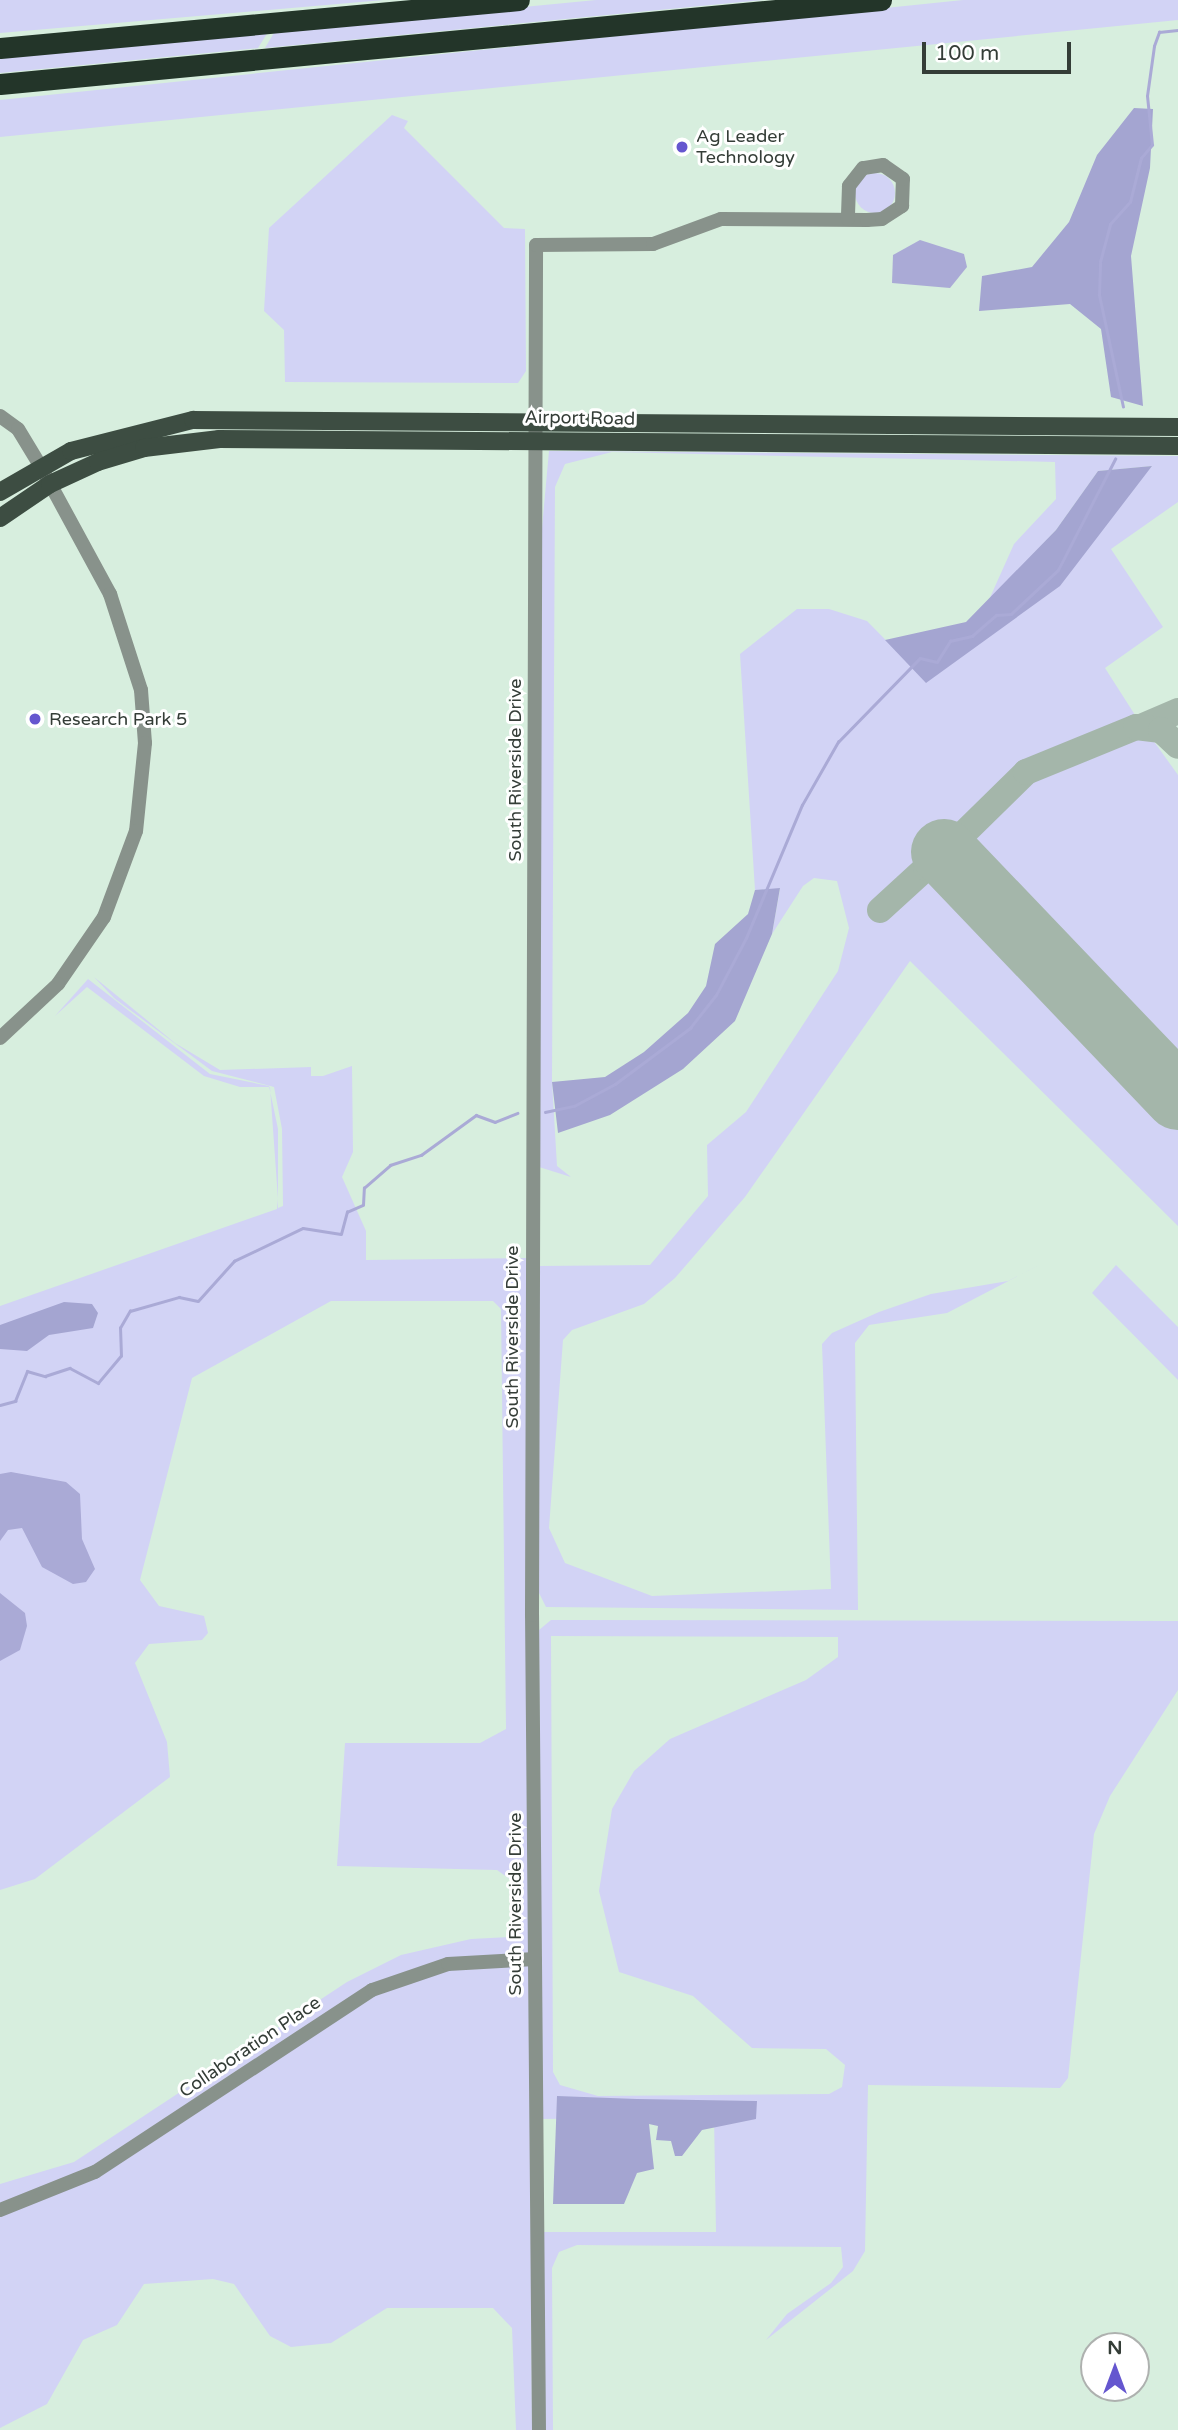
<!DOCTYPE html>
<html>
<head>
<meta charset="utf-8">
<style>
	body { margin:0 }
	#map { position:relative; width:1178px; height:2430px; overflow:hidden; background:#d7eede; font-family:"Varela Round",sans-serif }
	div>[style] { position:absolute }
	.green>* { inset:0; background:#d2d3f5 }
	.round { border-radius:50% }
	.forest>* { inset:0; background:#a4a5d1 }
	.water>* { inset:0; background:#aaaad6 }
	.stream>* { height:2.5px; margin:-1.25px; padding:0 1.25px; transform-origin:1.25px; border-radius:1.25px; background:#aaaad6 }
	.taxiway>* { height:26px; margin:-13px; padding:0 13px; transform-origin:13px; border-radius:13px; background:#a4b6aa }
	.runway>* { height:66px; margin:-33px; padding:0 33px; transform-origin:33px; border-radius:33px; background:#a4b6aa }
	.minor>* { height:14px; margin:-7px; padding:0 7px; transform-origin:7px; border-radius:7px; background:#88928b }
	.major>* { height:18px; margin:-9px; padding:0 9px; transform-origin:9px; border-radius:9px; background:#3d4d42 }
	.highway>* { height:21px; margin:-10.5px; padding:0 10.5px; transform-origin:10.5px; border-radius:10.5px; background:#233529 }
	.dots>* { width:19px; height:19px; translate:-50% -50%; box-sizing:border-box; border:4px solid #fff; border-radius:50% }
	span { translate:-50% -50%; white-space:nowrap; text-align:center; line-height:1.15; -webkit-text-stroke:6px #fff; paint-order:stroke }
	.poi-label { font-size:18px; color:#343d37 }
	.left { translate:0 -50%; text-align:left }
	.street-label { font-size:18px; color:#343d37 }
	.north { position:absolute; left:1080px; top:2332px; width:70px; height:70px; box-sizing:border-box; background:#fff; border:2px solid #aeb1af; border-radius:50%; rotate:0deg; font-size:19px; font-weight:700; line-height:28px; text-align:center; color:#343d37 }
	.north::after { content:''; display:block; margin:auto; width:24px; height:32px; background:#6556cf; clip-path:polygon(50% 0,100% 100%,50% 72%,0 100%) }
	.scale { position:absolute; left:922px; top:42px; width:149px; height:32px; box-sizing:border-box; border:4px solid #343d37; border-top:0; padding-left:9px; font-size:21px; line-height:24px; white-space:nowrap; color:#343d37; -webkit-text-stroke:5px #fff; paint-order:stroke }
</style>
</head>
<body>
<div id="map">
	<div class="green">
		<i style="clip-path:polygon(0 0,384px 0,0 33px)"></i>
		<i style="clip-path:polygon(596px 0,763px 0,265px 48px,275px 31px)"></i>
		<i style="clip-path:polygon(963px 0,1178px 0,1178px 20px,0 137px,0 100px)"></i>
		<i style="clip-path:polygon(268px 32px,258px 48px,0 73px,0 57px)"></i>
		<i style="clip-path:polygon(392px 115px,408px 121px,404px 128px,504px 228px,525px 229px,526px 371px,518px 383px,285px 382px,284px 330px,264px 311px,269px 228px)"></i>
		<i class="round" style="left:855px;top:173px;width:40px;height:40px"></i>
		<i style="clip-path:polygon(549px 451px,1178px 456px,1178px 502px,1111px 549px,1163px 627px,1105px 668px,1135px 715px,1019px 764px,873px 901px,885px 913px,938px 870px,1178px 1121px,1178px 1226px,910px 961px,745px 1197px,675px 1278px,644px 1304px,572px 1330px,563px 1340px,549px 1528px,565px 1563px,652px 1596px,831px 1589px,822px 1344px,832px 1333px,879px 1312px,931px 1294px,1008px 1281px,1043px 1263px,947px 1313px,869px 1325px,855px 1343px,858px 1610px,546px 1607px,538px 1591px,539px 1266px,650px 1265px,708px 1196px,707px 1145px,746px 1112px,838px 971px,849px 928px,837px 881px,814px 878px,803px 886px,772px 934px,780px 889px,755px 890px,740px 654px,797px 609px,829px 609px,867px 621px,927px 682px,1152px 466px,1098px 471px,1056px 530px,988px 602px,1014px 544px,1056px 499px,1055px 462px,612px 452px,565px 464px,555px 487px,552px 1082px,557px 1166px,571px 1177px,539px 1167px,540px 550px)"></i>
		<i style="clip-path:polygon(1133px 736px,1150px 736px,1178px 775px,1178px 1073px,965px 851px,1030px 779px)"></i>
		<i style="clip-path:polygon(94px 977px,175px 1043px,220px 1070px,311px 1067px,311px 1076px,323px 1076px,352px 1066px,353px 1152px,342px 1177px,366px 1231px,366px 1260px,526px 1258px,532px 2430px,516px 2430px,512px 2328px,493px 2308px,387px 2308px,331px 2343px,291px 2347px,270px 2336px,234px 2284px,213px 2279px,144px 2284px,117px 2325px,83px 2340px,47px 2404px,0 2428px,0 2184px,74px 2162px,347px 1982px,401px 1955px,471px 1939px,511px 1937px,513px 1931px,514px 1882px,497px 1870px,337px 1866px,345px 1743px,480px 1743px,506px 1729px,501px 1309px,493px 1301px,331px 1301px,192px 1378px,140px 1580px,159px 1606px,204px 1616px,208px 1633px,202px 1640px,149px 1644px,135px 1663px,167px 1742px,170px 1777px,35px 1879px,0 1890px,0 1306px,277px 1209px,278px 1199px,270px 1087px,240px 1087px,204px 1076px,87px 987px,55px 1016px,88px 979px,210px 1074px,269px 1086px,278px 1129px,278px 1208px,283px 1206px,282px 1129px,274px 1087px,212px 1071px,114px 998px)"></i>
		<i style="clip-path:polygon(1116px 1265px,1178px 1327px,1178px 1380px,1092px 1293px)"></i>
		<i style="clip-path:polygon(evenodd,551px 1620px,1178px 1621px,1178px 1690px,1110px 1796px,1094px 1834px,1068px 2078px,1060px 2088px,868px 2085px,865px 2251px,853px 2271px,766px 2340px,787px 2314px,831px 2283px,843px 2267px,841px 2247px,577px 2245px,559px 2252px,552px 2268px,553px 2430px,544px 2430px,543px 2232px,716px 2232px,714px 2117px,542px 2119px,539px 1630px,551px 1620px,551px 1636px,838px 1637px,838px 1657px,806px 1680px,670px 1739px,634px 1771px,612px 1809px,599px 1891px,619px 1972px,693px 1996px,752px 2048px,826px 2049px,845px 2065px,842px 2087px,829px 2094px,598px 2096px,560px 2085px,553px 2072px,551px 1636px)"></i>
	</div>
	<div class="forest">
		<i style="clip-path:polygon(1134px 108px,1153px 109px,1150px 168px,1131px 256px,1143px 406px,1111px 397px,1101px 329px,1070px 304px,979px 311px,982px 276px,1032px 267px,1069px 222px,1097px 155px)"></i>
		<i style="clip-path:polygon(1152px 466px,1060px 586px,926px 683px,885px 640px,966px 622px,1056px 530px,1098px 471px)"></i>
		<i style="clip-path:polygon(780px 888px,772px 934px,735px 1021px,683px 1069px,610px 1115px,558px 1133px,552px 1082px,605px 1077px,644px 1052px,688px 1013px,706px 986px,715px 944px,748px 914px,755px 890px)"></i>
		<i style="clip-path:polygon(64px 1302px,92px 1304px,98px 1313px,93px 1328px,49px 1335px,27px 1351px,0 1349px,0 1325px)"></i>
		<i style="clip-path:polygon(557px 2096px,637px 2099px,757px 2101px,756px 2119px,702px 2130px,682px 2156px,675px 2156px,671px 2141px,656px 2140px,658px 2126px,649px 2124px,654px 2169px,637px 2173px,624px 2204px,553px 2204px)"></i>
	</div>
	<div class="water">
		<i style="clip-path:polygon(920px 240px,964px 254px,967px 267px,950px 288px,892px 283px,893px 255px)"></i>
		<i style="clip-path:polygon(11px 1472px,66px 1482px,80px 1494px,82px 1539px,95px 1569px,86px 1582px,73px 1584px,42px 1567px,22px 1528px,8px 1530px,0 1541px,0 1474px)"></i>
		<i style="clip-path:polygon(0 1593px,25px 1613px,27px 1626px,20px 1650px,0 1661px)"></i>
	</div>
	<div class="stream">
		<i style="left:1123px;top:407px;width:115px;rotate:-102.1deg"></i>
		<i style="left:1099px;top:295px;width:33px;rotate:-88deg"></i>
		<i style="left:1100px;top:262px;width:39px;rotate:-75deg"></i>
		<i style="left:1110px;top:224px;width:30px;rotate:-48deg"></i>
		<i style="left:1130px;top:202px;width:45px;rotate:-76deg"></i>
		<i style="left:1141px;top:158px;width:17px;rotate:-50deg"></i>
		<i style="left:1152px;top:145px;width:49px;rotate:-95.8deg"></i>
		<i style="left:1147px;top:96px;width:50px;rotate:-82deg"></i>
		<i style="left:1154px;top:46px;width:15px;rotate:-70deg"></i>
		<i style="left:1159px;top:32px;width:19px;rotate:-6deg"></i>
		<i style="left:545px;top:1112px;width:30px;rotate:-12deg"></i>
		<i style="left:574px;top:1106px;width:47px;rotate:-28.2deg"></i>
		<i style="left:615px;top:1084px;width:94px;rotate:-36.7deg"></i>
		<i style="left:690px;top:1028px;width:42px;rotate:-51.8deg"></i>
		<i style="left:716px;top:995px;width:64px;rotate:-62.2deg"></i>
		<i style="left:746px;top:938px;width:144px;rotate:-67.2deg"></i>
		<i style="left:802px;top:805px;width:73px;rotate:-60.3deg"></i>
		<i style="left:838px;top:742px;width:117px;rotate:-45.7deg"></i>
		<i style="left:920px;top:658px;width:17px;rotate:13deg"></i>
		<i style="left:937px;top:662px;width:25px;rotate:-58deg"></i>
		<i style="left:950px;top:641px;width:23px;rotate:-13deg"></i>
		<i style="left:972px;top:636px;width:32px;rotate:-41deg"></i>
		<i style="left:996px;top:615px;width:15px;rotate:-4deg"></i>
		<i style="left:1011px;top:614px;width:64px;rotate:-43.1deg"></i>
		<i style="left:1058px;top:570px;width:125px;rotate:-62.8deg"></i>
		<i style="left:0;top:1405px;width:16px;rotate:-15deg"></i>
		<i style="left:15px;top:1401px;width:32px;rotate:-68deg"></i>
		<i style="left:27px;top:1371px;width:19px;rotate:16deg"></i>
		<i style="left:45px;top:1376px;width:26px;rotate:-18deg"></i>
		<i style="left:70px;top:1368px;width:32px;rotate:28deg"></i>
		<i style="left:98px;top:1383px;width:35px;rotate:-50deg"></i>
		<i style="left:121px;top:1356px;width:28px;rotate:-92deg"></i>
		<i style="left:120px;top:1328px;width:20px;rotate:-60deg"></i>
		<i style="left:130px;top:1311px;width:51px;rotate:-15.9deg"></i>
		<i style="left:179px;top:1297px;width:19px;rotate:12deg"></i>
		<i style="left:198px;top:1301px;width:54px;rotate:-48deg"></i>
		<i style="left:234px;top:1261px;width:76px;rotate:-25.6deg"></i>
		<i style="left:303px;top:1228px;width:38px;rotate:9deg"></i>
		<i style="left:341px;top:1234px;width:23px;rotate:-75deg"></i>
		<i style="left:347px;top:1212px;width:17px;rotate:-24deg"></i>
		<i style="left:363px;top:1205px;width:17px;rotate:-87deg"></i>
		<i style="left:364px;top:1188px;width:35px;rotate:-41deg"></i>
		<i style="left:390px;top:1165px;width:33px;rotate:-18deg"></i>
		<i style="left:421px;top:1155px;width:68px;rotate:-36deg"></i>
		<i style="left:476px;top:1115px;width:20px;rotate:20deg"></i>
		<i style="left:495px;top:1122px;width:24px;rotate:-22deg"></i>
	</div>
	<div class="taxiway">
		<i style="left:1141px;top:727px;width:40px;rotate:-23.4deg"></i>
		<i style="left:880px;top:910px;width:62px;rotate:-42.4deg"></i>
		<i style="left:926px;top:868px;width:33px"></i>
		<i style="left:959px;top:868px;width:33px;rotate:-85deg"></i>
		<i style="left:962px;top:835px;width:90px;rotate:-44.5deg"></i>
		<i style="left:1026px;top:772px;width:119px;rotate:-22.2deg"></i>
		<i style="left:1136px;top:727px;width:25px;rotate:7deg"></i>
		<i style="left:1161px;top:730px;width:23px;rotate:43deg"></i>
		<i style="left:1139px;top:1054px;width:56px;rotate:45.7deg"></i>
	</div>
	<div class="runway">
		<i style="left:944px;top:852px;width:339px;rotate:46.3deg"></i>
	</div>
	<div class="minor">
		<i style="left:0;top:416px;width:22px;rotate:36deg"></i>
		<i style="left:18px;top:429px;width:44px;rotate:58.8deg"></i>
		<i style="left:41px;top:467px;width:145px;rotate:61.5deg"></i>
		<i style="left:110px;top:594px;width:101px;rotate:72.1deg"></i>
		<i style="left:141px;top:690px;width:53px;rotate:85.7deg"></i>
		<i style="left:145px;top:743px;width:88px;rotate:95.8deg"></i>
		<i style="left:136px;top:831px;width:92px;rotate:110.4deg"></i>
		<i style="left:104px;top:917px;width:81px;rotate:124.5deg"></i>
		<i style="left:58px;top:984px;width:79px;rotate:137deg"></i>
		<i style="left:0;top:2210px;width:102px;rotate:-21.8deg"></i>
		<i style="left:95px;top:2172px;width:331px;rotate:-33.3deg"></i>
		<i style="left:372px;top:1990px;width:80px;rotate:-18.9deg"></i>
		<i style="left:448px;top:1964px;width:87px;rotate:-3.3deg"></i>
		<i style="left:539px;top:2430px;width:815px;rotate:-90.49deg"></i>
		<i style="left:532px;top:1615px;width:1370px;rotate:-89.83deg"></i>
		<i style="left:536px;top:245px;width:117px;rotate:-0.5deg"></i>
		<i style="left:653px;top:244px;width:72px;rotate:-20.2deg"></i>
		<i style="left:721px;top:219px;width:146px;rotate:0.4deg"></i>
		<i style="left:867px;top:220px;width:15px;rotate:-4deg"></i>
		<i style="left:882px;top:219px;width:24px;rotate:-33deg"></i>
		<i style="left:902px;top:206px;width:27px;rotate:-88deg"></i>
		<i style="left:903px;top:179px;width:24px;rotate:-145deg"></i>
		<i style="left:883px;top:165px;width:20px;rotate:171deg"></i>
		<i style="left:863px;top:168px;width:23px;rotate:128deg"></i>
		<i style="left:849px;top:186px;width:33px;rotate:92deg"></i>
	</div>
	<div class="major">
		<i style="left:0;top:492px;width:82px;rotate:-30deg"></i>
		<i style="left:71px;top:451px;width:126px;rotate:-14.3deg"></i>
		<i style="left:193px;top:420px;width:985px;rotate:0.41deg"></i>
		<i style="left:0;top:518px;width:60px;rotate:-34.2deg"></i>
		<i style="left:50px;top:484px;width:53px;rotate:-24.6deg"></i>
		<i style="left:98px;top:462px;width:48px;rotate:-16.9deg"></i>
		<i style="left:144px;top:448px;width:76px;rotate:-6.8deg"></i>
		<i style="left:219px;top:439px;width:959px;rotate:0.42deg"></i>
	</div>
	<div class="highway">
		<i style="left:0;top:48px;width:521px;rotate:-5.28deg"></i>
		<i style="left:0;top:84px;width:885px;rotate:-5.45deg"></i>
	</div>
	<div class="dots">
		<i style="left:682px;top:147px;background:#6556cf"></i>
		<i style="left:35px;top:719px;background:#6556cf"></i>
	</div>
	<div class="poi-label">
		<span class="left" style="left:696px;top:147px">Ag Leader<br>Technology</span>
		<span class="left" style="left:49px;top:719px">Research Park 5</span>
	</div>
	<div class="street-label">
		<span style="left:580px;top:418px;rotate:1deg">Airport Road</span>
		<span style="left:515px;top:770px;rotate:-90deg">South Riverside Drive</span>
		<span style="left:512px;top:1337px;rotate:-90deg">South Riverside Drive</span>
		<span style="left:515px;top:1904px;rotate:-90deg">South Riverside Drive</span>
		<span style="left:250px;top:2047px;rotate:-34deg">Collaboration Place</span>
	</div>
	<div class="north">N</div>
	<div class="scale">100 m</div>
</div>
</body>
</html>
